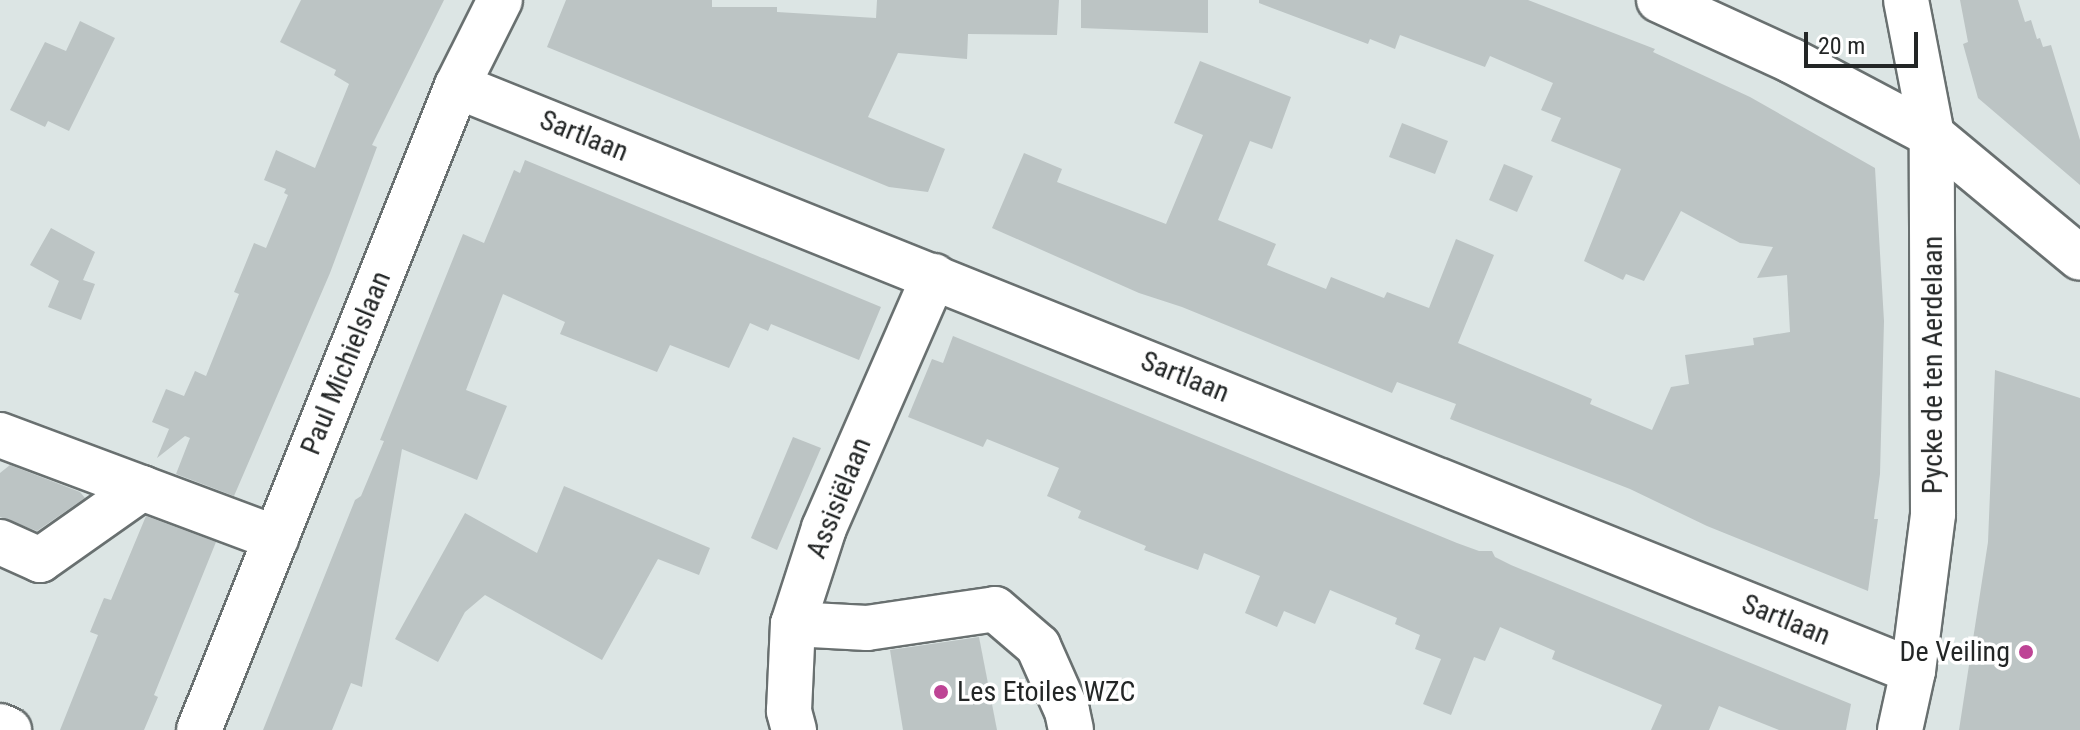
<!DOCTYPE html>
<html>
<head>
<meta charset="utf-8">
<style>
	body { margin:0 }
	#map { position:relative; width:2080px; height:730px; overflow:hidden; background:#dce5e4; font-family:"Roboto Condensed",sans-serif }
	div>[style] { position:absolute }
	.building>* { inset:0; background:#bcc4c4 }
	.roads { filter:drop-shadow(2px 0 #697070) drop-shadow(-2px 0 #697070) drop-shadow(0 2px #697070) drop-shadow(0 -2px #697070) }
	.minor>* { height:44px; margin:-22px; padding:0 22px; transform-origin:22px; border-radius:22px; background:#fff }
	.dots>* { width:22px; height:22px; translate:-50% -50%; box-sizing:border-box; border:4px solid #fff; border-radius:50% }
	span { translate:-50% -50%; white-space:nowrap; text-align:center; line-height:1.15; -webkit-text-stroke:7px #fff; paint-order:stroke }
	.street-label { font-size:28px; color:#232626 }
	.poi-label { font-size:28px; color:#232626 }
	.right { translate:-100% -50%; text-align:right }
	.left { translate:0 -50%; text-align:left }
	.scale { position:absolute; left:1804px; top:32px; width:114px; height:36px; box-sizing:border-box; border:4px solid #232626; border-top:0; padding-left:10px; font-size:24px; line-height:28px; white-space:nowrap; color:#232626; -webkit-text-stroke:6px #fff; paint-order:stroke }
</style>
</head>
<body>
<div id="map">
	<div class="building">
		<i style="clip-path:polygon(301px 0,444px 0,372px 145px,377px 147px,330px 273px,234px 496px,176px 474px,190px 438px,185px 436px,157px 458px,169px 429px,152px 422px,166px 389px,184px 396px,195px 371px,206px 376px,239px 294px,234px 292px,254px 243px,266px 248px,288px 195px,284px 193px,286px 189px,264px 180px,276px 150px,315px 168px,349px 84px,334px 75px,336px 70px,280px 42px)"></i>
		<i style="clip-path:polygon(566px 0,712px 0,712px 7px,777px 7px,777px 12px,876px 18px,877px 0,1059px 0,1057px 35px,968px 34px,967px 59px,898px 53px,868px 117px,945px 149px,928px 192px,889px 187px,547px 47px)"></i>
		<i style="clip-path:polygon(1081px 0,1208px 0,1208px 33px,1081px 28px)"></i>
		<i style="clip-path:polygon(1259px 0,1528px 0,1655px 49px,1653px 52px,1750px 97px,1875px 168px,1884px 321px,1880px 474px,1874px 519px,1878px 519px,1868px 591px,1707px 526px,1630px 489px,1450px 419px,1456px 404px,1397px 382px,1392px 393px,1182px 307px,1139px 293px,992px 228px,1024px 153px,1062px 169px,1057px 182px,1166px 224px,1203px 135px,1174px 123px,1200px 61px,1291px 97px,1272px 149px,1250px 141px,1218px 220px,1276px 244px,1267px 265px,1326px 289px,1331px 277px,1384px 298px,1387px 292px,1429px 308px,1456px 239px,1494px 255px,1458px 343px,1592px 399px,1590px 404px,1652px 430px,1671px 387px,1689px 384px,1685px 355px,1754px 345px,1753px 338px,1790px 332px,1787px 275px,1757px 278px,1773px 247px,1740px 243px,1681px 211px,1644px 281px,1626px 274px,1623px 280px,1584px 261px,1621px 169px,1551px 141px,1561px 118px,1541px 110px,1553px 83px,1490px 56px,1485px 67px,1400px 35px,1395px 49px,1370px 39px,1368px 44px,1259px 3px)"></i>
		<i style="clip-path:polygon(1960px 0,2018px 0,2025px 22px,2031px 20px,2037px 39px,2040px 38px,2043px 47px,2051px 45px,2080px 140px,2080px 185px,1978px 98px,1963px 44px,1968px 42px)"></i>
		<i style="clip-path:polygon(80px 21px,115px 38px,69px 131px,48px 121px,45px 127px,10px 110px,45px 42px,66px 51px)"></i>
		<i style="clip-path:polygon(1402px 123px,1448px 141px,1435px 174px,1389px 157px)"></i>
		<i style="clip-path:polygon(525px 160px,881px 307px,859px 360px,771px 324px,768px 331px,750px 323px,729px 368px,670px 345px,657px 372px,560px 334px,565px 322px,503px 294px,466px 390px,507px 406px,477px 480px,402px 449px,362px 687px,351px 683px,332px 730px,263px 730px,355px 500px,361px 496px,384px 441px,380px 440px,463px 234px,484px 243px,514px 170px,520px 173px)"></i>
		<i style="clip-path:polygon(1504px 164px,1533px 176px,1517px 212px,1489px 200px)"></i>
		<i style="clip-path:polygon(51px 228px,95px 252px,83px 280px,95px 284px,81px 320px,48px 307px,59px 281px,30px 265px)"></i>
		<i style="clip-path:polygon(953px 336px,1457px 543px,1479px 551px,1492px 551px,1495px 557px,1511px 565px,1851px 704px,1846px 730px,1779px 730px,1719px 706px,1709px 730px,1651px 730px,1662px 705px,1552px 659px,1555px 651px,1500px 627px,1485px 661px,1474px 657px,1451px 715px,1423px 704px,1441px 659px,1415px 649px,1420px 635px,1395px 624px,1397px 618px,1330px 590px,1315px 624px,1284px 611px,1277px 627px,1245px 613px,1260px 576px,1204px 553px,1198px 570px,1144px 550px,1146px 546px,1078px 518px,1081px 511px,1047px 496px,1059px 468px,987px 439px,983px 447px,908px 417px,932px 359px,943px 363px)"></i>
		<i style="clip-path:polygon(1995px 370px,2080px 398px,2080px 730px,1959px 730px,1988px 542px)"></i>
		<i style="clip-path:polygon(793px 437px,821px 448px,777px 550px,751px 538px)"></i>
		<i style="clip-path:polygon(10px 465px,80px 492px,85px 498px,37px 531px,0 517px,0 473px)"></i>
		<i style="clip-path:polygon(564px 486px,710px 548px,699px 575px,658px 559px,602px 660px,485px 595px,465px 612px,438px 662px,395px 639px,465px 513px,537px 553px)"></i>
		<i style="clip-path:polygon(146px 516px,216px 542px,154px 695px,158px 697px,144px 730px,60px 730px,98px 635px,90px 632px,104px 598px,111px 600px)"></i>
		<i style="clip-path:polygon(979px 637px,997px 730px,903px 730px,890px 650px)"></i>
	</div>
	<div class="roads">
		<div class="minor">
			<i style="left:1659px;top:0;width:146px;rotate:24.6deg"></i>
			<i style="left:1792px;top:61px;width:158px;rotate:27.9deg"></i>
			<i style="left:1932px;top:135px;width:192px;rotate:39.7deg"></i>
			<i style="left:457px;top:86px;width:1569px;rotate:21.89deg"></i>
			<i style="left:0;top:435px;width:295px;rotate:20.5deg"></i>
			<i style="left:0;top:542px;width:44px;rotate:24.2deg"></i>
			<i style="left:40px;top:560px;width:125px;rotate:-35.2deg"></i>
			<i style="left:793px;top:624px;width:74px;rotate:3.1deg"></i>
			<i style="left:867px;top:628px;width:129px;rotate:-8.4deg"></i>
			<i style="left:995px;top:609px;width:57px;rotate:40.7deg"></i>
			<i style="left:1038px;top:646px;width:71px;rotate:66deg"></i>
			<i style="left:1067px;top:711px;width:19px;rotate:78deg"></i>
			<i style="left:0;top:726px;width:10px;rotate:24deg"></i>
			<i style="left:199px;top:730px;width:694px;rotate:-68.17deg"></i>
			<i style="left:457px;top:86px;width:96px;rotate:-63.4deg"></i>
			<i style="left:794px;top:730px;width:20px;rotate:-105deg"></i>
			<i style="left:789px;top:711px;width:87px;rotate:-87.4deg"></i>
			<i style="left:793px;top:624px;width:101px;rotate:-72.1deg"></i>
			<i style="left:824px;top:528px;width:275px;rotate:-66.4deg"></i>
			<i style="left:1900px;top:730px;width:60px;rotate:-77.6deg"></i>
			<i style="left:1913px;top:671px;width:158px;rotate:-82.7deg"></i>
			<i style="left:1933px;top:514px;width:379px;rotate:-90.2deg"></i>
			<i style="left:1932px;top:135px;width:137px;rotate:-100.9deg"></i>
		</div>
	</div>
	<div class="dots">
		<i style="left:2026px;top:652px;background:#be4495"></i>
		<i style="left:941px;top:692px;background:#be4495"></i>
	</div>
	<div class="street-label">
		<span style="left:584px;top:136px;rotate:22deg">Sartlaan</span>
		<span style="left:346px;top:363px;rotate:-68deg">Paul Michielslaan</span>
		<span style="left:1933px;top:365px;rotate:-90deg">Pycke de ten Aerdelaan</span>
		<span style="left:1185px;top:377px;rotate:22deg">Sartlaan</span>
		<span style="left:839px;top:498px;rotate:-68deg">Assisiëlaan</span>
		<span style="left:1786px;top:620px;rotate:22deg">Sartlaan</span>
	</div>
	<div class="poi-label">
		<span class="right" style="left:2010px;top:652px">De Veiling</span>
		<span class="left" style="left:957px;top:692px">Les Etoiles WZC</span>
	</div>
	<div class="scale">20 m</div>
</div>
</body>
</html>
